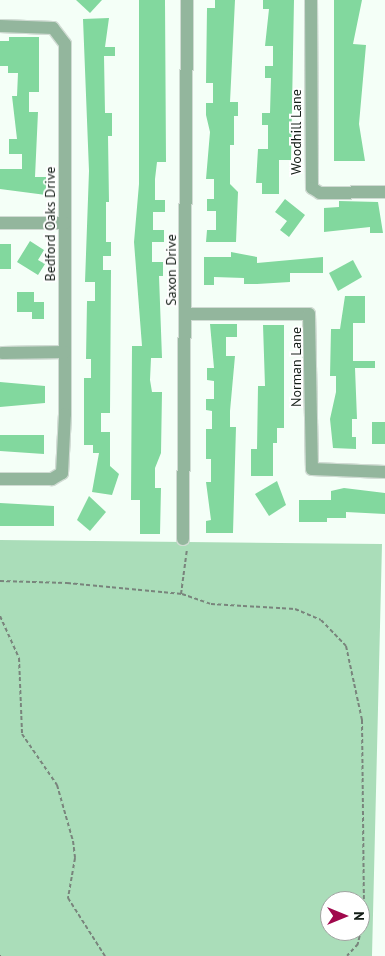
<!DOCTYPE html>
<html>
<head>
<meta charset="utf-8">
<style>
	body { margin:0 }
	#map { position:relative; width:385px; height:956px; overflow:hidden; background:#f4fff7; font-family:"PT Sans",sans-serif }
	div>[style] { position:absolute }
	.green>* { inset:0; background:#aaddb9 }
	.building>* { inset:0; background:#82d89e }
	.path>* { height:2px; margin-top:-1px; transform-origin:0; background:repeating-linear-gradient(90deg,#79847c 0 4px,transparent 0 6.5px) }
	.roads { filter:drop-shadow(1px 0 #d0dbd3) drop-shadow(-1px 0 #d0dbd3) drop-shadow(0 1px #d0dbd3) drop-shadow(0 -1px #d0dbd3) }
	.minor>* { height:12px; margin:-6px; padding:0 6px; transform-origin:6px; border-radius:6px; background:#93b69d }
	span { translate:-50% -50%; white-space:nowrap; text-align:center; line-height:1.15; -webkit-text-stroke:4px #fff; paint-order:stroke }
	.street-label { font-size:14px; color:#121c15 }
	.north { position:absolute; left:320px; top:891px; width:50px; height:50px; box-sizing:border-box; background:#fff; border:1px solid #a0a4a1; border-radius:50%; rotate:90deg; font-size:14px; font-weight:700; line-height:20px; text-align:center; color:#121c15 }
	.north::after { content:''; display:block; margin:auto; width:18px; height:22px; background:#a0084c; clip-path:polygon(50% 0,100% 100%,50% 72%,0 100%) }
</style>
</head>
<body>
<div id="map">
	<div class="green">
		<i style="clip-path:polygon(evenodd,0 540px,382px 544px,372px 956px,0 956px,0 540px,330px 901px,360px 901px,360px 931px,330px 931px,330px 901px)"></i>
	</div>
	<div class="building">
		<i style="clip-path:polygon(76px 0,102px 0,90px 13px)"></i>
		<i style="clip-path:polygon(139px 0,165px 0,166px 162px,157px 162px,155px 179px,155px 200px,165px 200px,165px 212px,153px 212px,153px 230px,164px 230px,164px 242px,152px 242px,152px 262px,163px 262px,163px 276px,159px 276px,162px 358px,151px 358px,150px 380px,152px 392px,162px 392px,161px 453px,155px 468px,155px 488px,161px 488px,160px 534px,140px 534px,140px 500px,131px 500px,132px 346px,142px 346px,134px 242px,139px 184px)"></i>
		<i style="clip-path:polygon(215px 0,235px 0,230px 102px,238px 102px,238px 116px,234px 116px,234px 145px,230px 145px,230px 184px,238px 192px,236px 242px,206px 242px,207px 230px,216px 230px,216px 211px,207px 211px,207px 199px,214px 199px,214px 179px,206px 179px,210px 132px,206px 115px,206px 103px,213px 103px,213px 83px,206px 83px,207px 8px,215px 8px)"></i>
		<i style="clip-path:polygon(263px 0,294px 0,291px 160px,279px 160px,279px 194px,262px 194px,262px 183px,256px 183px,258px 149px,268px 149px,268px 125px,262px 125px,262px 113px,270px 113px,271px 78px,265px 78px,265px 66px,273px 66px,273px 46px,265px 46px,269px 9px,263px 9px)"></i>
		<i style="clip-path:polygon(334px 0,362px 0,353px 44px,366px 45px,359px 124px,365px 161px,334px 161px)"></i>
		<i style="clip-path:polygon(109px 18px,105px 47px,115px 47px,115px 56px,104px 56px,105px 113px,112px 113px,112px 136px,108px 136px,109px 202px,106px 202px,106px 242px,111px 242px,111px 256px,103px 256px,103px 270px,111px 270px,110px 413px,101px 413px,101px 432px,110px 432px,110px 466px,119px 474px,112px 495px,92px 492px,99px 453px,93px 453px,93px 445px,84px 445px,84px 378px,91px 378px,91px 359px,86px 359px,87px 301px,95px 301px,95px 282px,85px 282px,89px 171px,83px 19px)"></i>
		<i style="clip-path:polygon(9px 37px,39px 37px,39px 92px,29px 92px,29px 112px,38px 112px,35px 177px,46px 177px,46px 195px,0 189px,0 169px,22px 169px,22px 154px,9px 154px,9px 139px,17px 139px,12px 96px,17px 96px,18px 73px,8px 73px,8px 66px,0 66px,0 41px,9px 41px)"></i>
		<i style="clip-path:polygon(285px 199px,305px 215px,289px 237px,280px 230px,287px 221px,275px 212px)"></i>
		<i style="clip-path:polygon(339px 201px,378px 202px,383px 233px,370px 233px,370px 227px,324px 232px,324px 208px,339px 207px)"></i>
		<i style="clip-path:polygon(30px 241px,44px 250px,38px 260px,45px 264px,38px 275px,17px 262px)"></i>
		<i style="clip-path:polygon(0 244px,11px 244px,11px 269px,0 269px)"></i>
		<i style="clip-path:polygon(231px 252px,257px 257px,257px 263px,323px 257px,323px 273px,290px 273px,290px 282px,257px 284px,244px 284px,244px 278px,214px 277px,214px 285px,204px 285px,204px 257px,231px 257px)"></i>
		<i style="clip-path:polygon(353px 260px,362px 277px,338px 291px,329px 273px)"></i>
		<i style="clip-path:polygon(17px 292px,34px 292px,34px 302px,44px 302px,44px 319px,32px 319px,32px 312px,17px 312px)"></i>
		<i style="clip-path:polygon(345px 296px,365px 296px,365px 323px,353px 323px,353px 361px,375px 361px,375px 368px,355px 368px,357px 419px,352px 419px,352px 437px,356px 437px,356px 449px,333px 448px,330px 419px,336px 392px,336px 376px,330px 376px,331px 329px,340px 329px)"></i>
		<i style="clip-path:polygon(210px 324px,237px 324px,237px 337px,226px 337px,226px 356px,235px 356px,230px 411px,230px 427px,236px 427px,233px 533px,206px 533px,206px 521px,211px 520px,206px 482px,211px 482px,211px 459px,206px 459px,206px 429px,212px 429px,212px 411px,206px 410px,206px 399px,214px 399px,214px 381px,207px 380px,207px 368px,214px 368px)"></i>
		<i style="clip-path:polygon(263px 325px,284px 325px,284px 428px,277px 428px,277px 443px,273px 443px,273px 476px,251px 476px,251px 449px,257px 449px,258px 386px,265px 386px)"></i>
		<i style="clip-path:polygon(0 382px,45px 386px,45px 403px,0 407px)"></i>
		<i style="clip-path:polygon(372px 422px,385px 422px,385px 444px,372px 444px)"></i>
		<i style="clip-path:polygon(0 435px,44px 435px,44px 454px,0 451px)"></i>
		<i style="clip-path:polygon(277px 481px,286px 505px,269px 516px,255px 494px)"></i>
		<i style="clip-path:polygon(344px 488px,385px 493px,385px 514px,346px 512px,346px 518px,327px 518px,327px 522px,299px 522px,299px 500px,331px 500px,331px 491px)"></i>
		<i style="clip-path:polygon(89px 496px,106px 512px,90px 531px,77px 520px)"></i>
		<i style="clip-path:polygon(0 503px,54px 506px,54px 526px,0 526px)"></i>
	</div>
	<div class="path">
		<i style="left:0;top:581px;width:67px;rotate:1.7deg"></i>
		<i style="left:67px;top:583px;width:116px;rotate:5.5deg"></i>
		<i style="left:182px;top:594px;width:31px;rotate:19deg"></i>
		<i style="left:211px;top:604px;width:84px;rotate:3.4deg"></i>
		<i style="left:295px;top:609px;width:28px;rotate:23deg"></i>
		<i style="left:321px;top:620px;width:36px;rotate:46deg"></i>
		<i style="left:346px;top:646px;width:76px;rotate:77.8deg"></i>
		<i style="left:362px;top:720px;width:197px;rotate:89.4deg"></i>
		<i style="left:364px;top:917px;width:28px;rotate:103deg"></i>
		<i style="left:358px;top:944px;width:16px;rotate:133deg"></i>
		<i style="left:181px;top:594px;width:45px;rotate:-82.4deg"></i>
		<i style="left:0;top:616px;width:46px;rotate:65.7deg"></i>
		<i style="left:19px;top:658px;width:76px;rotate:87.7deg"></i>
		<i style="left:22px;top:734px;width:62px;rotate:55.5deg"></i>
		<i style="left:57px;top:785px;width:58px;rotate:74.1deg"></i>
		<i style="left:73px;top:841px;width:17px;rotate:83deg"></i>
		<i style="left:75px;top:858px;width:41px;rotate:99.9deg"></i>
		<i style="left:68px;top:898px;width:69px;rotate:57.5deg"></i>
		<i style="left:0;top:956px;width:1px"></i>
	</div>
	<div class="roads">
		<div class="minor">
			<i style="left:311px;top:0;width:188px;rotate:89.7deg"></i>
			<i style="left:312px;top:188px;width:9px;rotate:32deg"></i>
			<i style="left:320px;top:193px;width:65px;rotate:-0.9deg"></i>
			<i style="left:0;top:26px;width:53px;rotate:2.2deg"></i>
			<i style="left:53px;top:28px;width:20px;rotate:53deg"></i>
			<i style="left:65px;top:44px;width:370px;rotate:90deg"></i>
			<i style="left:65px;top:414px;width:59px;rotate:92.9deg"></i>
			<i style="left:62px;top:473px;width:12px;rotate:149deg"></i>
			<i style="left:52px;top:479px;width:52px;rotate:180deg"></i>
			<i style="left:0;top:223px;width:65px"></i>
			<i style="left:186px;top:314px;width:123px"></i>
			<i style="left:309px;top:314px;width:155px;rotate:88.9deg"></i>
			<i style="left:312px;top:469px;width:73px;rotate:2.4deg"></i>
			<i style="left:2px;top:353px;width:63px;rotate:-0.9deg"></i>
			<i style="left:183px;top:539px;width:539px;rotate:-89.57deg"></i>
		</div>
	</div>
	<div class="street-label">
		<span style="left:296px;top:132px;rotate:-90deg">Woodhill Lane</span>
		<span style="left:50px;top:224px;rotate:-90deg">Bedford Oaks Drive</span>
		<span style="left:171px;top:270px;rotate:-90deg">Saxon Drive</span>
		<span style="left:296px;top:367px;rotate:-90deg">Norman Lane</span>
	</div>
	<div class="north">N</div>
</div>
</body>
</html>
